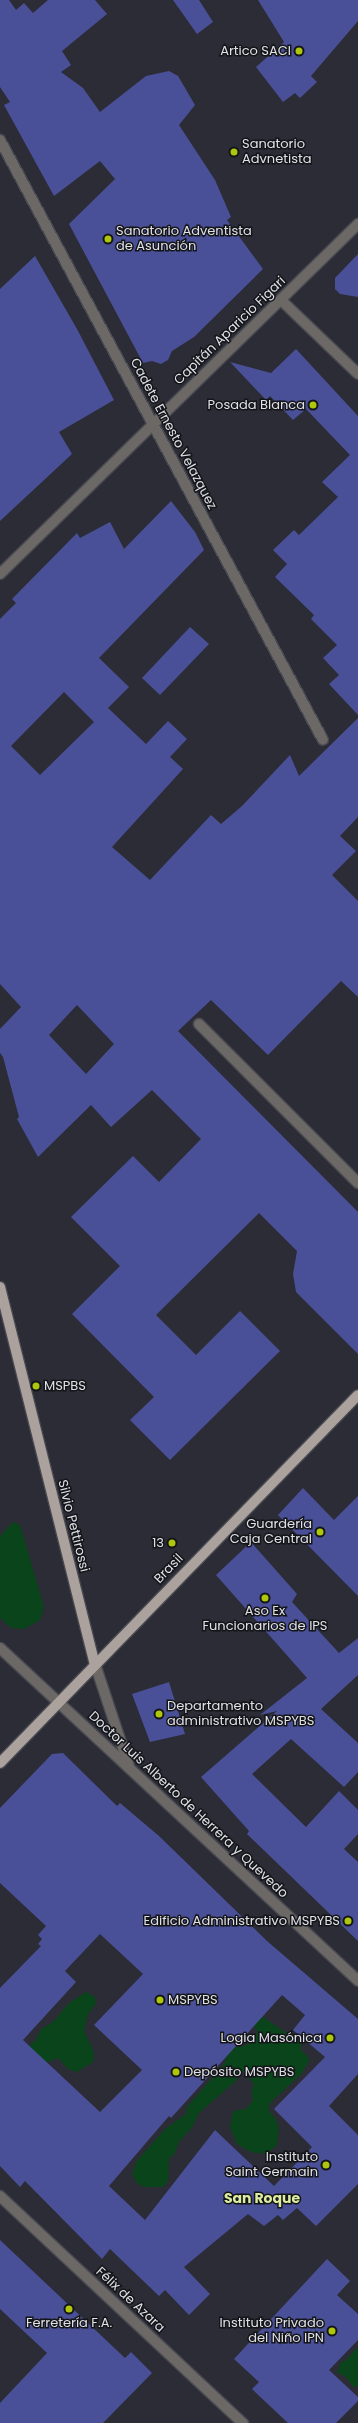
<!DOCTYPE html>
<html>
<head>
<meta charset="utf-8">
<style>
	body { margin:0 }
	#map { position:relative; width:358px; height:2423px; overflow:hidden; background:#2b2c35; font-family:Poppins,sans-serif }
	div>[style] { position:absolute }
	.green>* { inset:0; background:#0a441a }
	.building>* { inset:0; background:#4a5098 }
	.roads { filter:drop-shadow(1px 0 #484951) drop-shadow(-1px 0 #484951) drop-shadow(0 1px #484951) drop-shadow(0 -1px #484951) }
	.minor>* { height:10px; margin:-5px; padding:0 5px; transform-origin:5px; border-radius:5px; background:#6c6865 }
	.major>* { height:10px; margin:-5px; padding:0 5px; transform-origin:5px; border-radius:5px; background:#aba29d }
	.dots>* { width:11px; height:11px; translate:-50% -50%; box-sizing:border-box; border:2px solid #141519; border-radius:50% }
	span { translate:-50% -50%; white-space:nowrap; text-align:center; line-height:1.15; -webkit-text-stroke:3px #141519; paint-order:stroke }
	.poi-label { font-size:13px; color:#e0e1e7 }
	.right { translate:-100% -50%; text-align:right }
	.left { translate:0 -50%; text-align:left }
	.street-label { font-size:13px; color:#e0e1e7 }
	.neighbourhood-label { font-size:14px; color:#dceca0; font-weight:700 }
</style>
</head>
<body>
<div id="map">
	<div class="green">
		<i style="clip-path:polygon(13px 1522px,20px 1525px,44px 1607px,40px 1620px,24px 1629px,11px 1628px,0 1618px,0 1536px)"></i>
		<i style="clip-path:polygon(86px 1992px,95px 1997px,96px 2004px,88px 2014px,84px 2031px,94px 2052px,93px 2062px,77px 2072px,68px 2069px,58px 2058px,43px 2064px,25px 2049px,36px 2040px,41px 2029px,53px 2022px,69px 2003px)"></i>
		<i style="clip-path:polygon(260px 2012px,263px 2017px,301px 2043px,301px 2050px,310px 2059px,302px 2073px,269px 2104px,269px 2111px,276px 2119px,279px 2129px,277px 2145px,267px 2154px,251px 2152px,237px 2144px,230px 2127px,233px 2111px,246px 2109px,253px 2100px,251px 2091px,254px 2085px,245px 2072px,239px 2072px,237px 2080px,199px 2113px,193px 2126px,179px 2142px,174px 2155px,169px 2158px,168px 2181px,163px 2187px,144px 2187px,137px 2183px,132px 2175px,136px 2162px,165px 2129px,186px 2114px,187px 2107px,225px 2063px,228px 2044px,236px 2047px,245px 2046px,258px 2032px,249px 2021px)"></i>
		<i style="clip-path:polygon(358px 2347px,358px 2386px,353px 2387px,346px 2377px,337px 2372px,341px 2362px,345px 2361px)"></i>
	</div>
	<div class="building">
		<i style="clip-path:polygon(0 0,9px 0,16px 10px,24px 3px,33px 13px,48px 0,95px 0,107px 14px,62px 51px,71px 65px,61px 72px,83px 88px,100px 112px,146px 76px,169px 71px,178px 76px,195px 105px,179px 125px,215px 180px,231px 217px,227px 220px,263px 269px,194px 337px,172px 351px,168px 360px,161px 364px,152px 361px,143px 363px,69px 224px,115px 179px,100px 161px,54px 196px,4px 105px,10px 102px,0 87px)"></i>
		<i style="clip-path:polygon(173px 0,199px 0,213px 22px,197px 34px)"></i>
		<i style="clip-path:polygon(258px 0,358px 0,358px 21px,311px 76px,317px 82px,300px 98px,295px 93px,283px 102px,256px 67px,284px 42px)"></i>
		<i style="clip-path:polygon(358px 254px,358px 297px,340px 294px,335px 289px,335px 278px)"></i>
		<i style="clip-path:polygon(35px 256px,77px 329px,114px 400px,59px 432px,72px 454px,0 521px,0 289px)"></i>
		<i style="clip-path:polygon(296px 349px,358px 416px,358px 715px,329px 684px,339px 675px,323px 658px,337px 645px,311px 619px,314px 615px,275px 577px,287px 564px,273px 550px,294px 530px,299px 535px,338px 497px,322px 482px,350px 455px,306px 409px,293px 420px,270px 396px,266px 400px,230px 362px,271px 373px)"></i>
		<i style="clip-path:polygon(evenodd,171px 501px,195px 532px,204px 550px,99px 658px,129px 687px,108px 708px,146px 744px,168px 721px,187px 739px,170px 757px,183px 769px,112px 847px,150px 880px,211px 815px,221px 824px,242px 806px,290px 755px,299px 776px,358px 718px,358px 817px,340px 836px,356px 851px,332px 875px,358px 901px,358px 997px,341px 981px,268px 1055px,211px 1000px,178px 1031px,358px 1212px,358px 1354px,296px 1292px,293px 1274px,297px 1251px,259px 1213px,156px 1315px,196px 1355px,240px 1311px,280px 1351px,170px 1460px,130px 1420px,154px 1397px,72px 1314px,120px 1266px,71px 1217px,133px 1156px,159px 1182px,201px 1139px,152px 1090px,111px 1127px,91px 1105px,38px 1157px,17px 1119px,19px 1117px,3px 1057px,0 1053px,0 1029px,21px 1007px,0 984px,0 619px,16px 603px,12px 599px,77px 533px,80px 538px,110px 522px,124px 549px,171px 501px,64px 692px,94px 722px,40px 775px,11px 746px,64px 692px,171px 501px,77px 1005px,114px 1044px,86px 1074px,49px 1035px,77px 1005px)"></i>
		<i style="clip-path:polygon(190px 627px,209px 644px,160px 695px,142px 678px)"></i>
		<i style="clip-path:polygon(303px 1488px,334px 1520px,358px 1496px,358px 1596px,278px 1515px)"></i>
		<i style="clip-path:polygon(251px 1542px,297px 1594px,292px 1602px,339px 1653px,358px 1638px,358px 1675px,321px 1709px,358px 1743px,358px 1772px,344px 1787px,291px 1739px,252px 1774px,306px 1827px,339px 1791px,358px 1810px,358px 1834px,344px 1849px,358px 1862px,358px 1941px,247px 1834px,249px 1831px,201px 1777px,277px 1711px,260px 1715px,307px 1678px,216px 1575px)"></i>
		<i style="clip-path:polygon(169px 1682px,185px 1734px,150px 1742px,132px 1694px)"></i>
		<i style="clip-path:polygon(evenodd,63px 1753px,117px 1806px,120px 1803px,159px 1836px,267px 1941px,358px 2019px,358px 2074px,329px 2106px,358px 2135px,358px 2184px,316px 2226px,297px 2208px,283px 2220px,278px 2215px,264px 2226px,248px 2214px,184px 2267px,210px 2294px,189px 2315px,165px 2290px,159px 2296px,110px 2249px,102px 2259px,25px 2181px,20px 2187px,0 2166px,0 1988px,41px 1946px,38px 1944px,42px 1939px,38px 1935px,46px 1926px,0 1883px,0 1808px,52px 1754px,63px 1753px,100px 1934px,143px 1974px,94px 2025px,142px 2070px,100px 2112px,23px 2040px,76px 1982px,65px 1971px,100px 1934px,63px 1753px,282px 1995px,305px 2015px,293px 2030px,325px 2057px,274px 2109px,312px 2147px,274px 2186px,215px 2130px,145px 2220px,109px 2186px,169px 2116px,171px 2118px,282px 1995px)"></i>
		<i style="clip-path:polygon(0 2240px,125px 2358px,131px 2352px,152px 2373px,103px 2423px,0 2423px,0 2403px,47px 2353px,0 2309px)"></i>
		<i style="clip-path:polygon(327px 2259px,350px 2281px,337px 2295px,358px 2314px,358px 2340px,329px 2370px,358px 2397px,358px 2401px,336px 2423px,288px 2423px,252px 2389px,259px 2382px,234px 2359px)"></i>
	</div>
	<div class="roads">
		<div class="minor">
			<i style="left:0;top:140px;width:681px;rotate:61.7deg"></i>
			<i style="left:282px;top:301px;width:105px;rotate:43.8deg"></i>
			<i style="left:0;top:574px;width:501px;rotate:-44.35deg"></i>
			<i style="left:199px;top:1024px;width:225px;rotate:45deg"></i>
			<i style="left:0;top:1648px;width:489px;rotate:42.9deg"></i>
			<i style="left:95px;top:1664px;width:108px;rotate:71.6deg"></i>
			<i style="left:0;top:2196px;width:333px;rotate:43.1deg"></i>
		</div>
		<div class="major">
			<i style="left:0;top:1287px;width:389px;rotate:75.9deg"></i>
			<i style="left:0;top:1763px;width:513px;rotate:-45.79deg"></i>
		</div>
	</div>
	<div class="dots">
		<i style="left:299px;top:51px;background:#aec60c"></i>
		<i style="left:234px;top:152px;background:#aec60c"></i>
		<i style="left:108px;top:239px;background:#aec60c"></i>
		<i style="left:313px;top:405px;background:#aec60c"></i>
		<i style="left:36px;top:1386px;background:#aec60c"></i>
		<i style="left:320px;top:1532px;background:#aec60c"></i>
		<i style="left:172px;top:1543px;background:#aec60c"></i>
		<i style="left:265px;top:1598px;background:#aec60c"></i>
		<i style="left:159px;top:1714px;background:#aec60c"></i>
		<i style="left:348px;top:1921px;background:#aec60c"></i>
		<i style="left:160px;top:2000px;background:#aec60c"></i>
		<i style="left:330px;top:2038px;background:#aec60c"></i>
		<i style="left:176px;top:2072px;background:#aec60c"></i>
		<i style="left:326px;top:2165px;background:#aec60c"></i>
		<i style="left:69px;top:2309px;background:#aec60c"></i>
		<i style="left:332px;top:2331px;background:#aec60c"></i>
	</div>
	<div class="poi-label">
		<span class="right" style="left:291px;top:51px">Artico SACI</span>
		<span class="left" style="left:242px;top:152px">Sanatorio<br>Advnetista</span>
		<span class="left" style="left:116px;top:239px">Sanatorio Adventista<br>de Asunción</span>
		<span class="right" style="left:305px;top:405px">Posada Blanca</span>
		<span class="left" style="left:44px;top:1386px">MSPBS</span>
		<span class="right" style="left:312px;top:1532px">Guardería<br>Caja Central</span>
		<span class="right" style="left:164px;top:1543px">13</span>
		<span style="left:265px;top:1619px">Aso Ex<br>Funcionarios de IPS</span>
		<span class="left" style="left:167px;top:1714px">Departamento<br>administrativo MSPYBS</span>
		<span class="right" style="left:340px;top:1921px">Edificio Administrativo MSPYBS</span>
		<span class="left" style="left:168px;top:2000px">MSPYBS</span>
		<span class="right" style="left:322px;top:2038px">Logia Masónica</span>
		<span class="left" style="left:184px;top:2072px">Depósito MSPYBS</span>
		<span class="right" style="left:318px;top:2165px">Instituto<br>Saint Germain</span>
		<span style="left:69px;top:2323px">Ferretería F.A.</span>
		<span class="right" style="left:324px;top:2331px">Instituto Privado<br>del Niño IPN</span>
	</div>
	<div class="street-label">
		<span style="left:230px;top:331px;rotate:-44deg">Capitán Aparicio Figari</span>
		<span style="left:173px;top:434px;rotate:62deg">Cadete Ernesto Velazquez</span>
		<span style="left:73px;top:1526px;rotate:76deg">Silvio Pettirossi</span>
		<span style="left:169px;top:1569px;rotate:-46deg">Brasil</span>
		<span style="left:188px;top:1805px;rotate:43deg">Doctor Luis Alberto de Herrera y Quevedo</span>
		<span style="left:130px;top:2300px;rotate:43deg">Félix de Azara</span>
	</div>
	<div class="neighbourhood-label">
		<span style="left:262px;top:2198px">San Roque</span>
	</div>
</div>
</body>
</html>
